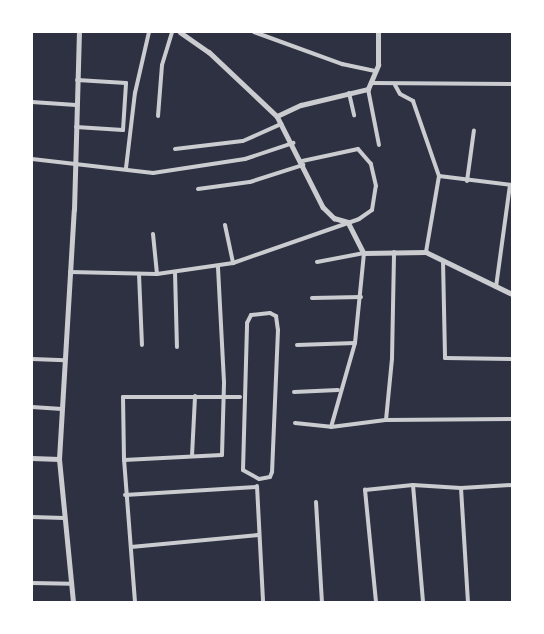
<!DOCTYPE html>
<html>
<head>
<meta charset="utf-8">
<style>
	body { margin:0 }
	#map { position:relative; width:544px; height:634px; overflow:hidden; background:#2d3142; font-family:"DejaVu Sans",sans-serif }
	div>[style] { position:absolute }
	.minor>* { height:4px; margin:-2px; padding:0 2px; transform-origin:2px; border-radius:2px; background:#caccd0 }
	.tertiary>* { height:4.5px; margin:-2.25px; padding:0 2.25px; transform-origin:2.25px; border-radius:2.25px; background:#caccd0 }
	span { translate:-50% -50%; white-space:nowrap; text-align:center; line-height:1.15; -webkit-text-stroke:5px #fff; paint-order:stroke }
	.frame { position:absolute; inset:0; border:33px solid #fff; pointer-events:none }
</style>
</head>
<body>
<div id="map">
	<div class="minor">
		<i style="left:254px;top:32px;width:94px;rotate:20deg"></i>
		<i style="left:342px;top:64px;width:35px;rotate:12deg"></i>
		<i style="left:373px;top:83px;width:139px;rotate:0.4deg"></i>
		<i style="left:395px;top:85px;width:10px;rotate:61deg"></i>
		<i style="left:400px;top:94px;width:15px;rotate:28deg"></i>
		<i style="left:413px;top:101px;width:79px;rotate:70.9deg"></i>
		<i style="left:368px;top:89px;width:57px;rotate:78.9deg"></i>
		<i style="left:349px;top:93px;width:23px;rotate:77deg"></i>
		<i style="left:32px;top:102px;width:44px;rotate:3.9deg"></i>
		<i style="left:158px;top:116px;width:51px;rotate:-85.5deg"></i>
		<i style="left:162px;top:65px;width:34px;rotate:-73deg"></i>
		<i style="left:76px;top:127px;width:47px;rotate:3.7deg"></i>
		<i style="left:123px;top:130px;width:47px;rotate:-86.3deg"></i>
		<i style="left:126px;top:83px;width:49px;rotate:-176.5deg"></i>
		<i style="left:175px;top:149px;width:68px;rotate:-6.7deg"></i>
		<i style="left:243px;top:141px;width:42px;rotate:-24.1deg"></i>
		<i style="left:32px;top:159px;width:122px;rotate:6.6deg"></i>
		<i style="left:153px;top:173px;width:93px;rotate:-8.7deg"></i>
		<i style="left:245px;top:159px;width:51px;rotate:-18.4deg"></i>
		<i style="left:126px;top:168px;width:76px;rotate:-83.2deg"></i>
		<i style="left:135px;top:93px;width:63px;rotate:-77.1deg"></i>
		<i style="left:467px;top:181px;width:51px;rotate:-82.2deg"></i>
		<i style="left:198px;top:189px;width:52px;rotate:-7.7deg"></i>
		<i style="left:250px;top:182px;width:56px;rotate:-17.8deg"></i>
		<i style="left:225px;top:225px;width:39px;rotate:78deg"></i>
		<i style="left:153px;top:234px;width:40px;rotate:84.3deg"></i>
		<i style="left:426px;top:252px;width:77px;rotate:-80.3deg"></i>
		<i style="left:439px;top:176px;width:74px;rotate:7deg"></i>
		<i style="left:443px;top:261px;width:97px;rotate:88.8deg"></i>
		<i style="left:445px;top:358px;width:67px;rotate:0.9deg"></i>
		<i style="left:317px;top:262px;width:48px;rotate:-10.8deg"></i>
		<i style="left:364px;top:253px;width:90px;rotate:95.7deg"></i>
		<i style="left:355px;top:343px;width:87px;rotate:105.9deg"></i>
		<i style="left:70px;top:272px;width:87px;rotate:1.3deg"></i>
		<i style="left:157px;top:274px;width:77px;rotate:-8.2deg"></i>
		<i style="left:233px;top:263px;width:133px;rotate:-19.2deg"></i>
		<i style="left:359px;top:219px;width:16px;rotate:-35deg"></i>
		<i style="left:372px;top:210px;width:24px;rotate:-81deg"></i>
		<i style="left:376px;top:186px;width:23px;rotate:-103deg"></i>
		<i style="left:371px;top:164px;width:20px;rotate:-131deg"></i>
		<i style="left:358px;top:149px;width:57px;rotate:167.9deg"></i>
		<i style="left:175px;top:272px;width:75px;rotate:88.5deg"></i>
		<i style="left:139px;top:274px;width:71px;rotate:87.6deg"></i>
		<i style="left:496px;top:287px;width:103px;rotate:-82.2deg"></i>
		<i style="left:312px;top:298px;width:49px;rotate:-1.2deg"></i>
		<i style="left:270px;top:313px;width:7px;rotate:27deg"></i>
		<i style="left:276px;top:316px;width:14px;rotate:82deg"></i>
		<i style="left:278px;top:330px;width:142px;rotate:92.4deg"></i>
		<i style="left:272px;top:472px;width:5px;rotate:112deg"></i>
		<i style="left:270px;top:477px;width:11px;rotate:170deg"></i>
		<i style="left:259px;top:479px;width:18px;rotate:-151deg"></i>
		<i style="left:243px;top:470px;width:147px;rotate:-88.4deg"></i>
		<i style="left:247px;top:323px;width:9px;rotate:-63deg"></i>
		<i style="left:251px;top:315px;width:19px;rotate:-6deg"></i>
		<i style="left:297px;top:345px;width:58px;rotate:-2deg"></i>
		<i style="left:32px;top:359px;width:33px;rotate:2deg"></i>
		<i style="left:294px;top:392px;width:44px;rotate:-2.6deg"></i>
		<i style="left:32px;top:407px;width:30px;rotate:4deg"></i>
		<i style="left:386px;top:420px;width:61px;rotate:-84.4deg"></i>
		<i style="left:392px;top:359px;width:107px;rotate:-88.9deg"></i>
		<i style="left:295px;top:423px;width:36px;rotate:6deg"></i>
		<i style="left:331px;top:427px;width:55px;rotate:-7.3deg"></i>
		<i style="left:386px;top:420px;width:126px;rotate:-0.5deg"></i>
		<i style="left:192px;top:456px;width:60px;rotate:-87.1deg"></i>
		<i style="left:124px;top:460px;width:63px;rotate:-90.9deg"></i>
		<i style="left:123px;top:397px;width:117px"></i>
		<i style="left:413px;top:485px;width:117px;rotate:85.1deg"></i>
		<i style="left:257px;top:486px;width:116px;rotate:87deg"></i>
		<i style="left:461px;top:488px;width:114px;rotate:86.5deg"></i>
		<i style="left:125px;top:495px;width:131px;rotate:-3.5deg"></i>
		<i style="left:316px;top:502px;width:100px;rotate:86.6deg"></i>
		<i style="left:32px;top:517px;width:32px;rotate:2deg"></i>
		<i style="left:131px;top:547px;width:128px;rotate:-5.4deg"></i>
		<i style="left:32px;top:583px;width:39px;rotate:1deg"></i>
		<i style="left:135px;top:602px;width:142px;rotate:-94.4deg"></i>
		<i style="left:124px;top:460px;width:98px;rotate:-2.9deg"></i>
		<i style="left:222px;top:455px;width:73px;rotate:-88.4deg"></i>
		<i style="left:224px;top:382px;width:116px;rotate:-93deg"></i>
		<i style="left:376px;top:602px;width:113px;rotate:-95.6deg"></i>
		<i style="left:365px;top:490px;width:48px;rotate:-5.9deg"></i>
		<i style="left:413px;top:485px;width:48px;rotate:3.6deg"></i>
		<i style="left:461px;top:488px;width:51px;rotate:-3.4deg"></i>
	</div>
	<div class="tertiary">
		<i style="left:180px;top:32px;width:35px;rotate:35deg"></i>
		<i style="left:209px;top:52px;width:93px;rotate:43.3deg"></i>
		<i style="left:277px;top:116px;width:102px;rotate:63.2deg"></i>
		<i style="left:323px;top:207px;width:16px;rotate:45deg"></i>
		<i style="left:334px;top:218px;width:15px;rotate:16deg"></i>
		<i style="left:348px;top:222px;width:35px;rotate:63deg"></i>
		<i style="left:364px;top:253px;width:62px;rotate:-0.9deg"></i>
		<i style="left:426px;top:252px;width:96px;rotate:26deg"></i>
		<i style="left:277px;top:116px;width:26px;rotate:-25deg"></i>
		<i style="left:301px;top:105px;width:69px;rotate:-13.4deg"></i>
		<i style="left:368px;top:89px;width:26px;rotate:-67deg"></i>
		<i style="left:378px;top:65px;width:33px;rotate:-90deg"></i>
		<i style="left:32px;top:458px;width:27px;rotate:2deg"></i>
		<i style="left:73px;top:602px;width:144px;rotate:-95.6deg"></i>
		<i style="left:59px;top:459px;width:249px;rotate:-86.6deg"></i>
		<i style="left:74px;top:210px;width:178px;rotate:-88.4deg"></i>
	</div>
	<div class="frame"></div>
</div>
</body>
</html>
